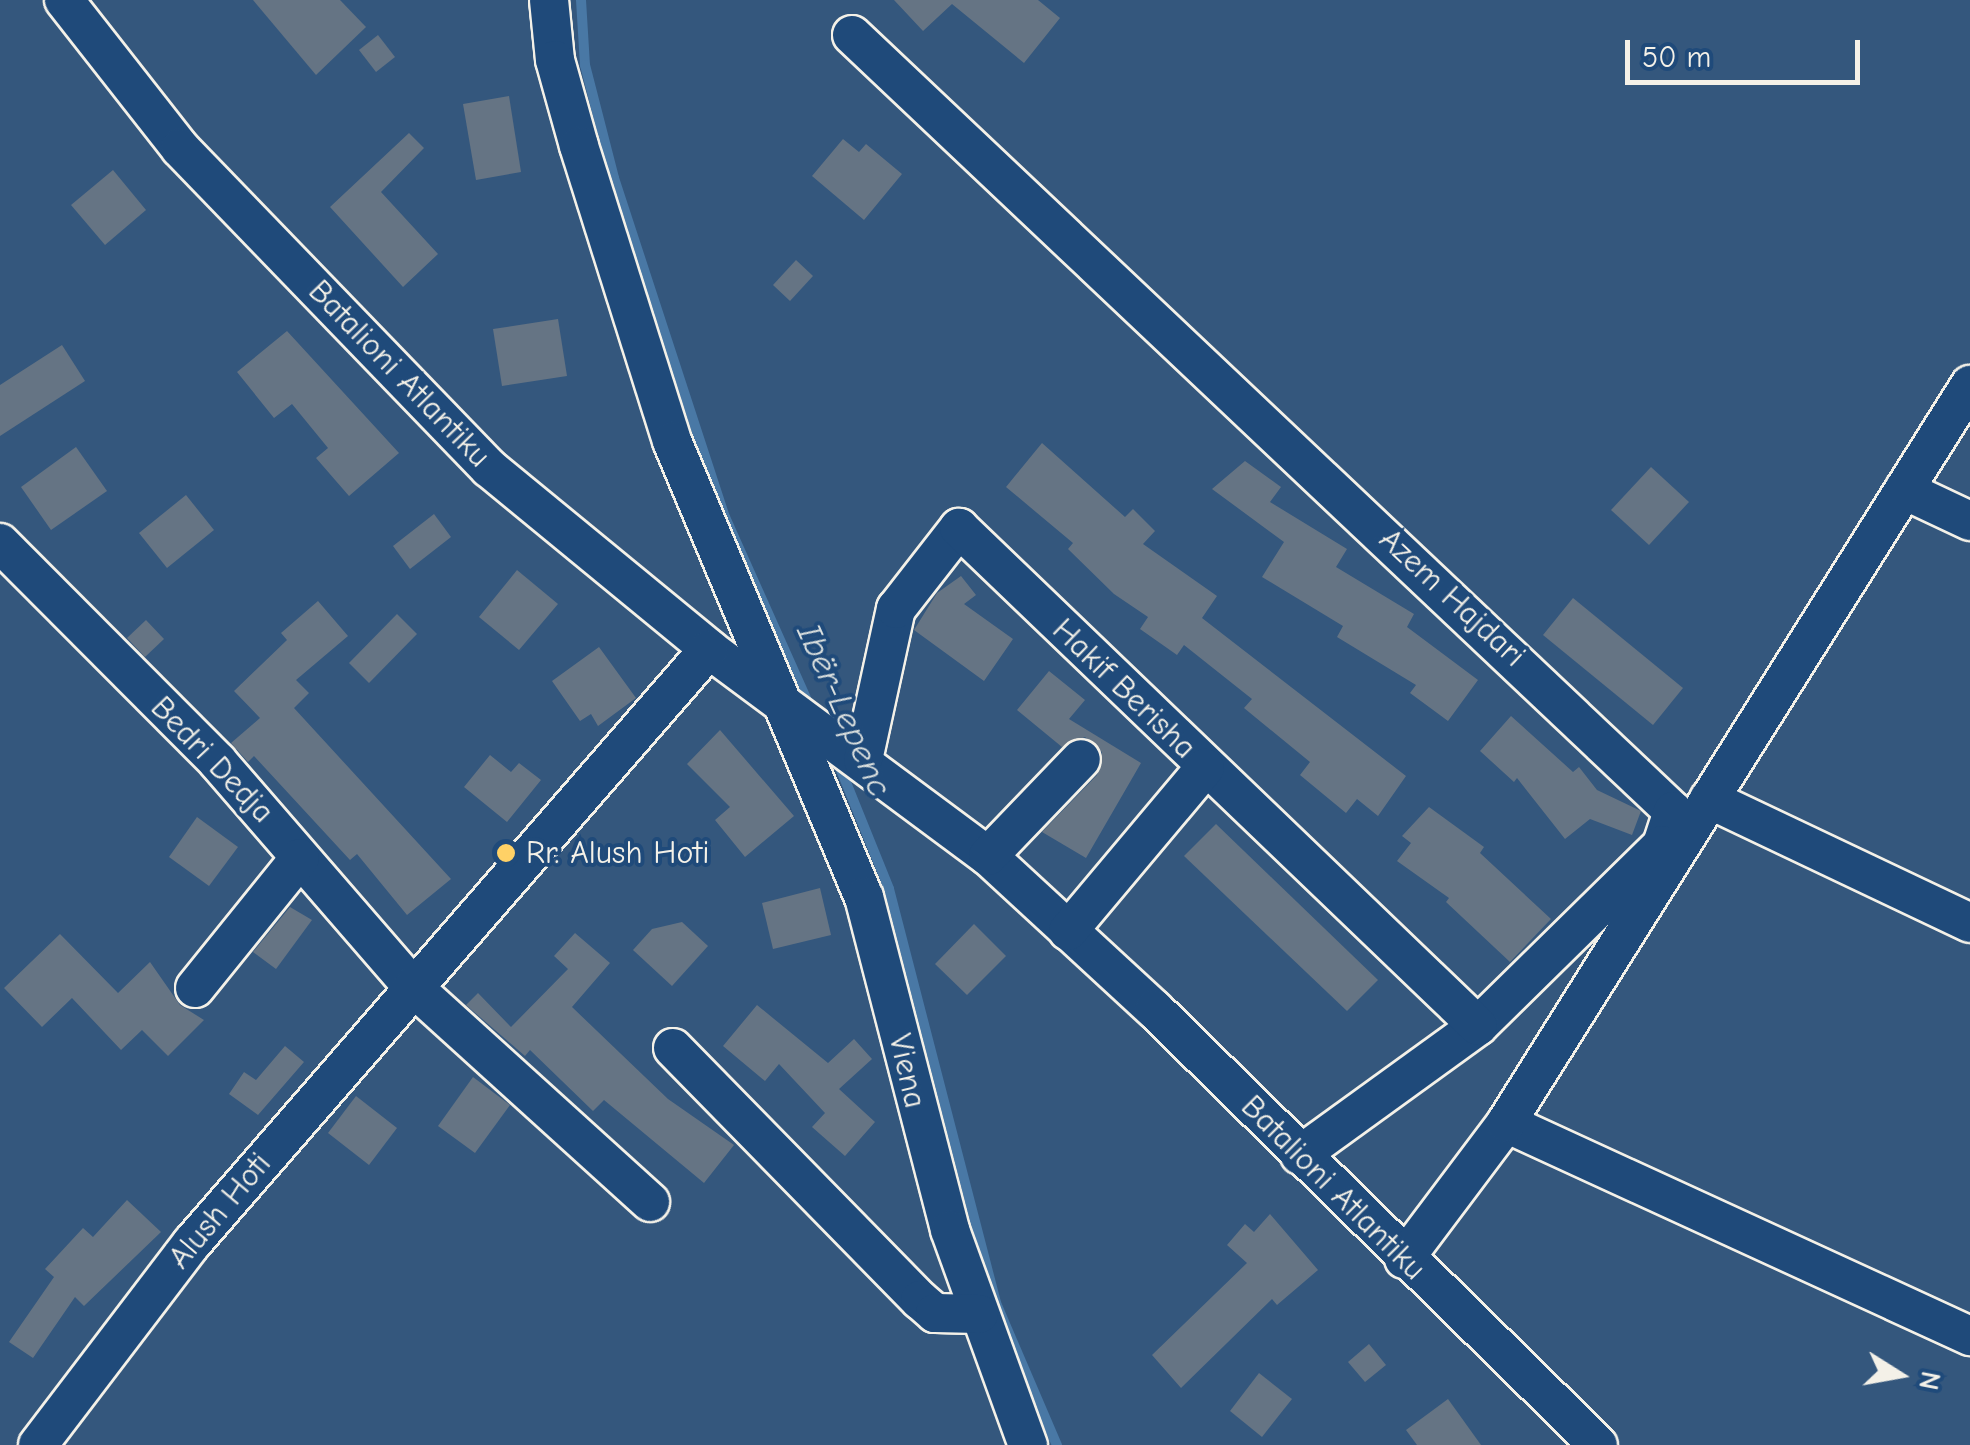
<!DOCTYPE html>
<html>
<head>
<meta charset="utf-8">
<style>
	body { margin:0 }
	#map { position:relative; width:1970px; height:1445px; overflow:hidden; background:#34577d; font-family:"Comic Neue",sans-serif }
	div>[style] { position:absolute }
	.stream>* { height:10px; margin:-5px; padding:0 5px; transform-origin:5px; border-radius:5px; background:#4978a5 }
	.building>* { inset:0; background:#657484 }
	.roads { filter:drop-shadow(2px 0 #f4f1e8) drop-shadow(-2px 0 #f4f1e8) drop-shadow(0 2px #f4f1e8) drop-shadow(0 -2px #f4f1e8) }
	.minor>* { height:38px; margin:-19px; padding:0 19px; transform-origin:19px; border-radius:19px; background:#1f4a7a }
	.dots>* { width:28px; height:28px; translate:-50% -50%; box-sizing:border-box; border:5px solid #1f4a7a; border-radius:50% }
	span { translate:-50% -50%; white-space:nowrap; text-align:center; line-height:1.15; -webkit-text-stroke:8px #1f4a7a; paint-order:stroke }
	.street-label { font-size:32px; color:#f4f1e8 }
	.poi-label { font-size:32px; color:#f4f1e8 }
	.left { translate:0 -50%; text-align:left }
	.water-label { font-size:35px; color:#dadfde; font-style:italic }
	.north { position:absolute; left:1850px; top:1325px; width:100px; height:100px; -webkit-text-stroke:8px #1f4a7a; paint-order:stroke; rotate:101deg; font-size:28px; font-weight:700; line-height:40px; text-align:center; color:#f4f1e8 }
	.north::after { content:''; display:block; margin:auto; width:35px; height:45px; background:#f4f1e8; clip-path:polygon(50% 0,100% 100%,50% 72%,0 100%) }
	.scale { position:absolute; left:1625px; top:40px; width:235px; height:45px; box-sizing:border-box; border:5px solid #f4f1e8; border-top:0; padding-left:12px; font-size:30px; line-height:35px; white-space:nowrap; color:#f4f1e8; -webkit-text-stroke:8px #1f4a7a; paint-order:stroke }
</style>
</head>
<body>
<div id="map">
	<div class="stream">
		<i style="left:581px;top:0;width:65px;rotate:86.5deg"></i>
		<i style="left:585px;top:65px;width:117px;rotate:75.6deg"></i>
		<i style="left:614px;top:178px;width:357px;rotate:71.9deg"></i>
		<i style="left:725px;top:517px;width:210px;rotate:65.9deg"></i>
		<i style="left:837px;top:760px;width:139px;rotate:68deg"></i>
		<i style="left:889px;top:889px;width:428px;rotate:75.5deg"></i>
		<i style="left:996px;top:1303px;width:155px;rotate:66.8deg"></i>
	</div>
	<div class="building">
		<i style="clip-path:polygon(253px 0,340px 0,366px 27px,316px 75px)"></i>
		<i style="clip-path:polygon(894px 0,1038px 0,1060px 18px,1024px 63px,952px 4px,923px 31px)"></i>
		<i style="clip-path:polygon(378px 35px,395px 57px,376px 72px,359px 50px)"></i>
		<i style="clip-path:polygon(509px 96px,521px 172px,476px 180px,463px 104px)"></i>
		<i style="clip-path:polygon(409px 133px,424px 148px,381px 192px,438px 254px,403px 287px,330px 207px)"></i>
		<i style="clip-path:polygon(843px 139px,859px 152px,866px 144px,902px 174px,864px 220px,812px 176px)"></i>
		<i style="clip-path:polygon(113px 170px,146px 210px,105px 245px,71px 205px)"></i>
		<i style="clip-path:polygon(796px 260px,813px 276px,790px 301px,773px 285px)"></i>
		<i style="clip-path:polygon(558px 319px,567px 376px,502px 386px,493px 329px)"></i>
		<i style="clip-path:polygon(287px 331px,399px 453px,349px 496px,316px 458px,328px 448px,292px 404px,274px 418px,237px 372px)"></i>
		<i style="clip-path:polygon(62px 345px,85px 381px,0 436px,0 385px)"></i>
		<i style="clip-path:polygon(1042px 443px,1125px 517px,1133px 509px,1155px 531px,1143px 544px,1217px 596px,1202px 618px,1406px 776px,1378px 816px,1357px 799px,1346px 813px,1300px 775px,1310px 762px,1244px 708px,1252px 699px,1184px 645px,1177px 655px,1140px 629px,1148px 617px,1114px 594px,1068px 549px,1073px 543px,1006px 487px)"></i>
		<i style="clip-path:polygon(76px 447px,107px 491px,51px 530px,21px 487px)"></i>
		<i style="clip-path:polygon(1245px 461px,1281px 487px,1270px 502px,1347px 549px,1336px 567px,1414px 614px,1407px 627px,1478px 680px,1448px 721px,1410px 693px,1416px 685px,1337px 637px,1343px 626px,1262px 577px,1284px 542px,1212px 489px)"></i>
		<i style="clip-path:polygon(1651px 467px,1689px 502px,1649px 545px,1611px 510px)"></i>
		<i style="clip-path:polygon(186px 495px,214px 530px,167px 568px,139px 533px)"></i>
		<i style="clip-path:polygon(434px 514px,451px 537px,410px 569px,393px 546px)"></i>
		<i style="clip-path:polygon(517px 570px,558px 604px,519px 650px,479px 617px)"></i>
		<i style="clip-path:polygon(961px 576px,976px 595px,964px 604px,1013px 639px,984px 681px,914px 630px,937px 593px)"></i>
		<i style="clip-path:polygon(1573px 598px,1683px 688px,1653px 725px,1543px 635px)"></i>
		<i style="clip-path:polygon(318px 601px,348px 636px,296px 680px,309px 693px,294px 708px,451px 879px,407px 915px,357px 854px,350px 860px,254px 756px,248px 762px,231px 743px,260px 718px,234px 691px,287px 640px,281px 633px)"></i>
		<i style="clip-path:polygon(397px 614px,417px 634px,369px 683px,349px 663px)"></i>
		<i style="clip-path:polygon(146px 620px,164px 639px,145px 657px,127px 638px)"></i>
		<i style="clip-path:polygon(599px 647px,636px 698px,598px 726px,591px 714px,580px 721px,552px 681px)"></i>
		<i style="clip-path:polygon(1049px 671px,1085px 700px,1069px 719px,1141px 763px,1086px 858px,1042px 832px,1097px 775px,1102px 752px,1085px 737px,1062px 747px,1017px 710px)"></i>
		<i style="clip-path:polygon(1511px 716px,1573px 772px,1579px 767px,1597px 790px,1641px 811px,1632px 835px,1590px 819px,1565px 839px,1517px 778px,1514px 782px,1480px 751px)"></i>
		<i style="clip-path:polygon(720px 730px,794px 816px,745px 857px,715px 820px,730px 807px,687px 764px)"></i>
		<i style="clip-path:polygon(490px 755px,511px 772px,519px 763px,541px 780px,507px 822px,464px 787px)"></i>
		<i style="clip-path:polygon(1429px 807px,1484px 847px,1480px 853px,1551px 919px,1510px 962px,1446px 902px,1449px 898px,1397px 861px,1411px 843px,1402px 836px)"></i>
		<i style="clip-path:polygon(197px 817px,238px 847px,209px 886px,169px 857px)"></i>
		<i style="clip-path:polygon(1216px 824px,1378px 980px,1347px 1011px,1184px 856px)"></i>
		<i style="clip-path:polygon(820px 888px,831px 935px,773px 949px,762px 903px)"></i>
		<i style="clip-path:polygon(290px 907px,312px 920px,276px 969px,253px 952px)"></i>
		<i style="clip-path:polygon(682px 922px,708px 946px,672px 986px,633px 950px,652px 929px)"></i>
		<i style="clip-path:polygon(974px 924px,1006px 956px,967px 995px,935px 964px)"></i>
		<i style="clip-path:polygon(575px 933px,610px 963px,572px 1007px,668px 1099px,734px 1145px,704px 1183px,604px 1100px,593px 1111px,530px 1050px,525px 1056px,466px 1005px,478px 993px,511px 1027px,568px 969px,554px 956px)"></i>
		<i style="clip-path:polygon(60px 934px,118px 993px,150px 962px,180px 1005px,204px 1020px,168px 1056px,142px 1030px,121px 1050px,72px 998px,42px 1027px,4px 988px)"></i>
		<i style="clip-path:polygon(757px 1005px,828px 1063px,854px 1039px,872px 1059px,839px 1089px,875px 1122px,845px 1156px,812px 1127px,825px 1113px,779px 1064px,765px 1081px,723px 1046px)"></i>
		<i style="clip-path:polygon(285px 1046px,304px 1062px,258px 1115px,229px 1094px,244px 1072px,256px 1080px)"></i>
		<i style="clip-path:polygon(473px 1077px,510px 1105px,475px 1153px,438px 1126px)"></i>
		<i style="clip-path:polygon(356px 1096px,397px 1128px,369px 1165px,328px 1133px)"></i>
		<i style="clip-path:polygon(127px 1200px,161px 1232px,84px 1306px,75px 1297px,33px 1358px,9px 1342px,54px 1277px,45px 1269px,83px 1228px,93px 1237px)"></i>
		<i style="clip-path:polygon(1270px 1214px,1318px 1270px,1277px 1305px,1272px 1299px,1181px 1388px,1152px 1355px,1247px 1263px,1227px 1245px,1245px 1224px,1254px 1232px)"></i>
		<i style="clip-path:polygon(1369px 1344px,1386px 1365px,1365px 1382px,1348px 1362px)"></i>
		<i style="clip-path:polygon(1259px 1373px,1292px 1399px,1262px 1437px,1230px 1411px)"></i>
		<i style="clip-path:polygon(1448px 1399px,1481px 1445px,1417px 1445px,1406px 1430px)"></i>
	</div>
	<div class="roads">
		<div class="minor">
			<i style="left:64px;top:0;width:188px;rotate:51.9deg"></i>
			<i style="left:180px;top:148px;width:445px;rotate:46deg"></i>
			<i style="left:489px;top:468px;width:285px;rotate:39.4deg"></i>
			<i style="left:709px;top:649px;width:347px;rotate:36.6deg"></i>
			<i style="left:988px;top:856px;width:226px;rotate:42.7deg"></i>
			<i style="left:1154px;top:1009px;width:622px;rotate:44.48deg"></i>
			<i style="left:549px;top:0;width:60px;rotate:84.3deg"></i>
			<i style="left:555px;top:60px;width:89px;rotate:74.4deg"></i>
			<i style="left:579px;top:146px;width:309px;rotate:72.5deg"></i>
			<i style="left:672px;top:441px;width:495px;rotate:67.2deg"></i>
			<i style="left:864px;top:897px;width:344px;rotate:75.5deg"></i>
			<i style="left:950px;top:1230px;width:229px;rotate:70.1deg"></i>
			<i style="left:852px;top:35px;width:1130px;rotate:43.39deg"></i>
			<i style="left:1673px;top:811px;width:36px;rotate:108deg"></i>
			<i style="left:1662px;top:845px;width:258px;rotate:135.5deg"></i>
			<i style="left:1478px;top:1026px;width:220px;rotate:144.1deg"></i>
			<i style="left:1904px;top:490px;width:73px;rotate:25.2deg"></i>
			<i style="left:0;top:543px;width:308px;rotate:45.1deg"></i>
			<i style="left:217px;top:761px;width:299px;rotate:49.1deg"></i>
			<i style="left:413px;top:987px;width:320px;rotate:42.2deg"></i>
			<i style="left:863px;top:760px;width:155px;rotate:-77.7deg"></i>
			<i style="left:896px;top:609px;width:103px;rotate:-52.1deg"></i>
			<i style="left:959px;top:528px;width:719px;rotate:43.82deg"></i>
			<i style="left:1709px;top:799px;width:289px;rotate:25.4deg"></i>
			<i style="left:988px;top:856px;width:134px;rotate:-46.2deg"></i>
			<i style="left:1068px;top:931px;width:213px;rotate:-50deg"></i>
			<i style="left:195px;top:988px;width:167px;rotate:-51.1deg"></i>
			<i style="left:673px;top:1048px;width:353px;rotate:45.6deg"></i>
			<i style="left:920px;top:1300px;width:20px;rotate:41deg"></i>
			<i style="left:935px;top:1313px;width:44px;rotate:1.3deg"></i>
			<i style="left:1506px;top:1123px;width:511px;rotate:24.66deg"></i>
			<i style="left:1404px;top:1259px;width:170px;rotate:-53.1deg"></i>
			<i style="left:1506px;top:1123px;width:872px;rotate:-57.84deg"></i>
			<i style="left:38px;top:1445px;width:254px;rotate:-52.7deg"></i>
			<i style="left:192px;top:1243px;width:787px;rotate:-48.96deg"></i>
		</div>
	</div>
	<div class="dots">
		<i style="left:506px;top:853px;background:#ffd166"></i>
	</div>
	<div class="street-label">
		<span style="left:399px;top:374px;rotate:46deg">Batalioni Atlantiku</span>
		<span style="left:1452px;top:598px;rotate:43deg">Azem Hajdari</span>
		<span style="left:1124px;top:689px;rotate:44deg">Hakif Berisha</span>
		<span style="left:212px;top:760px;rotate:46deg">Bedri Dedja</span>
		<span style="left:907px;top:1071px;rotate:77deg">Viena</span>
		<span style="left:1333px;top:1188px;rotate:45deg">Batalioni Atlantiku</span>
		<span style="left:220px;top:1211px;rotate:-50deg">Alush Hoti</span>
	</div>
	<div class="poi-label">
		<span class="left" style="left:526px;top:853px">Rr. Alush Hoti</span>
	</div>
	<div class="water-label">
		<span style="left:844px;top:710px;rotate:66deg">Ibër-Lepenc</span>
	</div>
	<div class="north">N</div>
	<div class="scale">50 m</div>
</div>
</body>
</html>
